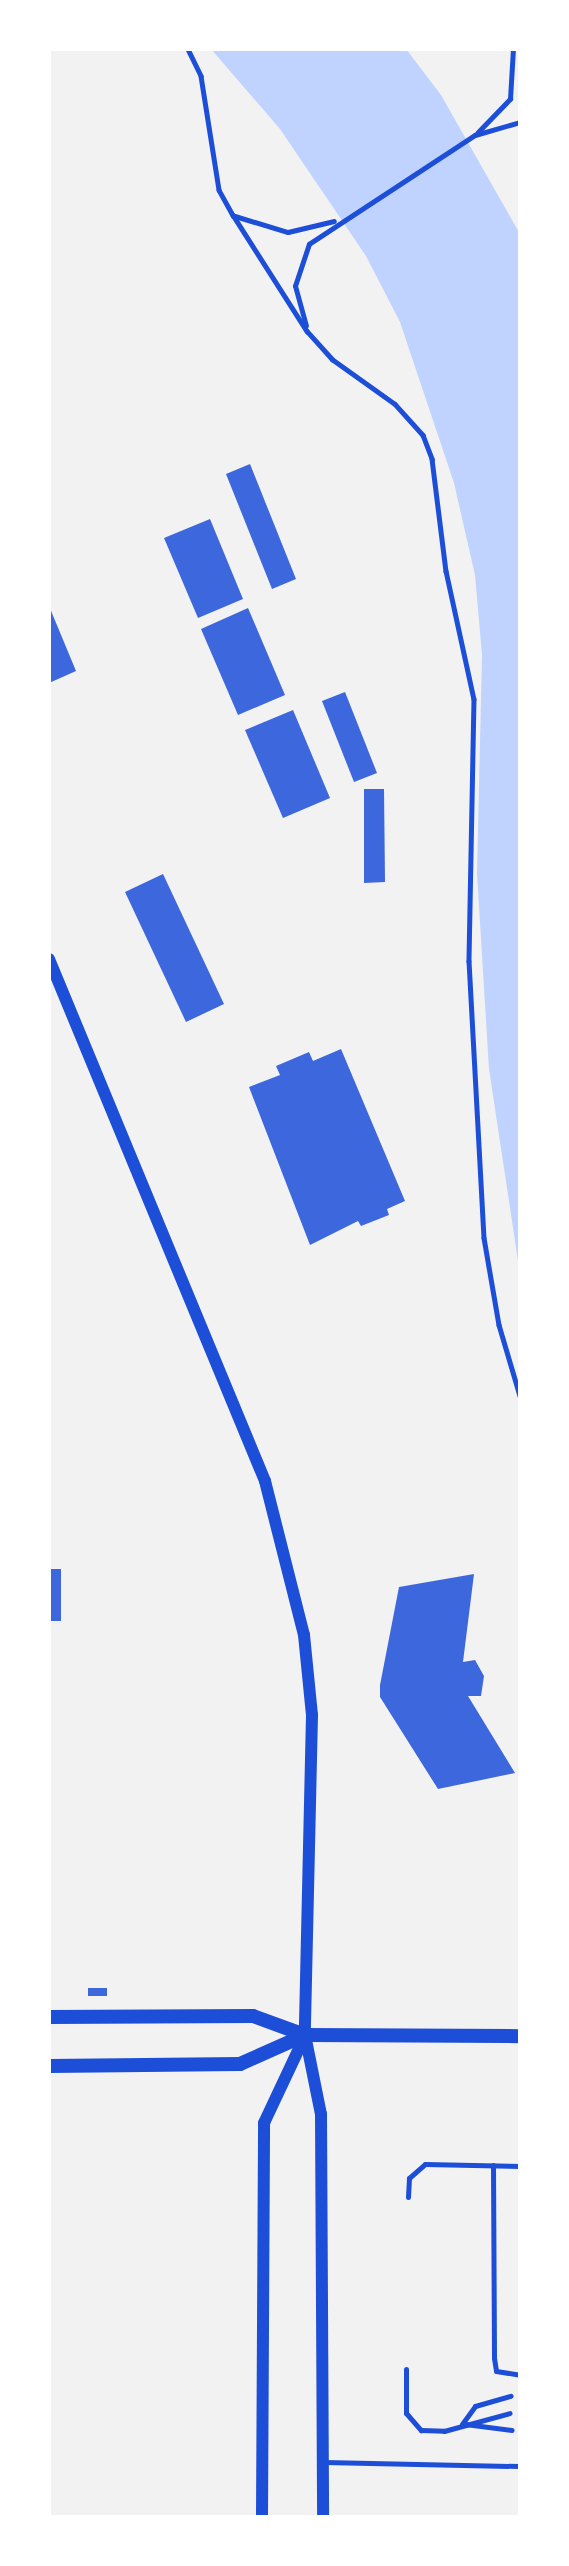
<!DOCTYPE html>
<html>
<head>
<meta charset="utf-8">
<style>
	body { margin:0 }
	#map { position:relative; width:569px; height:2566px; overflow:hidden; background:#f2f2f2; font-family:Quicksand,sans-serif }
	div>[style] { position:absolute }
	.water>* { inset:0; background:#bfd3fe }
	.building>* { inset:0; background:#3d67dc }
	.path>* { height:4.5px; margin:-2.25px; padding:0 2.25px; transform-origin:2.25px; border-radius:2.25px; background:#1d4ed8 }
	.service>* { height:5px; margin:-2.5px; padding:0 2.5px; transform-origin:2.5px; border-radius:2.5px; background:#1d4ed8 }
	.tertiary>* { height:12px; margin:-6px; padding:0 6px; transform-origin:6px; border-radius:6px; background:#1d4ed8 }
	.secondary>* { height:14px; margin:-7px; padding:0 7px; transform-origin:7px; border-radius:7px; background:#1d4ed8 }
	span { translate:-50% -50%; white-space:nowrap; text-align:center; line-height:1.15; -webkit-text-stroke:7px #fff; paint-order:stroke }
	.frame { position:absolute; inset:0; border:51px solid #fff; pointer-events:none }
</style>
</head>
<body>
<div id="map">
	<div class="water">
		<i style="clip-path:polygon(211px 49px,406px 49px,441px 95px,520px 234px,520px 1274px,489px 1069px,477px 874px,482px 655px,475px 575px,454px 483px,400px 322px,366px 256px,280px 129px)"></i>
	</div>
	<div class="building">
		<i style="clip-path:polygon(250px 464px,296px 579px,272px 589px,226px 474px)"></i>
		<i style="clip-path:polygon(210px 519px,243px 599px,198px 618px,164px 538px)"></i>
		<i style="clip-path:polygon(49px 606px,76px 671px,49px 683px)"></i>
		<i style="clip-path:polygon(248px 608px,285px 695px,238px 715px,201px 629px)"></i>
		<i style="clip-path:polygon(345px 692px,377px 773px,354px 782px,322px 701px)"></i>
		<i style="clip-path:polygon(293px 710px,330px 798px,283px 818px,245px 730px)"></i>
		<i style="clip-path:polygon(364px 789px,384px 789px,385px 882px,364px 883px)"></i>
		<i style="clip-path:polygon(163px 874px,224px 1004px,186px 1022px,125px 892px)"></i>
		<i style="clip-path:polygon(341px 1049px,405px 1201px,387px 1209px,389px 1215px,361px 1226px,358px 1221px,310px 1245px,249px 1087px,280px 1075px,276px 1066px,309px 1052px,313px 1061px)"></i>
		<i style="clip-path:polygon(49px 1569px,61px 1569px,61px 1621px,49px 1621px)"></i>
		<i style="clip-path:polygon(474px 1574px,463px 1662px,475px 1660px,484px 1676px,481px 1696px,468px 1696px,515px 1773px,438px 1789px,380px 1697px,380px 1685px,399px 1587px)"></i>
		<i style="clip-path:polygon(88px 1988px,107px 1988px,107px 1996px,88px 1996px)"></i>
	</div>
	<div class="path">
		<i style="left:188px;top:49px;width:30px;rotate:64deg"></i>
		<i style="left:201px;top:76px;width:115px;rotate:81deg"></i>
		<i style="left:219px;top:190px;width:29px;rotate:61deg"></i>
		<i style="left:233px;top:215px;width:138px;rotate:57.5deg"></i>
		<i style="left:307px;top:331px;width:38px;rotate:48deg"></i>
		<i style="left:332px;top:359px;width:77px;rotate:35.5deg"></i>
		<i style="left:395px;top:404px;width:42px;rotate:47.9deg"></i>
		<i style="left:423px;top:435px;width:26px;rotate:69deg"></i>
		<i style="left:432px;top:459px;width:113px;rotate:82.9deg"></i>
		<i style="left:446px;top:571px;width:131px;rotate:77.7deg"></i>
		<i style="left:474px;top:699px;width:262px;rotate:91.1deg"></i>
		<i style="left:469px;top:961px;width:277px;rotate:86.9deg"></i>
		<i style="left:484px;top:1238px;width:88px;rotate:80.2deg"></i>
		<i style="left:499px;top:1325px;width:74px;rotate:73.5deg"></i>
		<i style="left:478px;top:132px;width:46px;rotate:-45.9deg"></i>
		<i style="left:510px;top:99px;width:50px;rotate:-86.6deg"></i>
		<i style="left:235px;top:216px;width:55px;rotate:16.8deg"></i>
		<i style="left:288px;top:232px;width:47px;rotate:-13.4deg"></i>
		<i style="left:306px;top:326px;width:41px;rotate:-105.4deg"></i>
		<i style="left:295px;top:286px;width:44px;rotate:-71.6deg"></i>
		<i style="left:309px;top:244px;width:199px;rotate:-33.3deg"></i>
		<i style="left:475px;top:135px;width:47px;rotate:-16.1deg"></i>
	</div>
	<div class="service">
		<i style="left:493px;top:2165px;width:193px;rotate:89.7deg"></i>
		<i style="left:494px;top:2358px;width:13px;rotate:81deg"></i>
		<i style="left:496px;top:2371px;width:24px;rotate:9deg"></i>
		<i style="left:408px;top:2197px;width:19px;rotate:-87deg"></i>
		<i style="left:409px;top:2178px;width:21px;rotate:-41deg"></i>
		<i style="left:425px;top:2164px;width:95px;rotate:1.2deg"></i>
		<i style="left:406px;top:2369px;width:44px;rotate:90deg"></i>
		<i style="left:406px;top:2413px;width:23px;rotate:49deg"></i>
		<i style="left:421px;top:2430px;width:23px;rotate:2deg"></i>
		<i style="left:444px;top:2431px;width:68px;rotate:-15.3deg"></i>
		<i style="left:462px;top:2424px;width:22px;rotate:-54deg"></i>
		<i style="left:475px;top:2406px;width:37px;rotate:-16deg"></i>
		<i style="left:465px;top:2424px;width:47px;rotate:7.3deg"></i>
		<i style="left:324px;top:2462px;width:196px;rotate:1.2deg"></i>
	</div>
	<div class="tertiary">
		<i style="left:49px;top:959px;width:565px;rotate:67.52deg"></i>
		<i style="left:265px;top:1481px;width:159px;rotate:75.8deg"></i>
		<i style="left:304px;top:1635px;width:80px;rotate:84.3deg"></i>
		<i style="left:312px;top:1715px;width:320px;rotate:91.3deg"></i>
		<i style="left:305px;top:2035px;width:81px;rotate:78.6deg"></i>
		<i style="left:321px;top:2114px;width:403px;rotate:89.7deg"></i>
		<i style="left:262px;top:2517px;width:394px;rotate:-89.7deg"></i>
		<i style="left:264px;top:2123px;width:96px;rotate:-64.8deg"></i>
	</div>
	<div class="secondary">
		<i style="left:49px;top:2017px;width:204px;rotate:-0.3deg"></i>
		<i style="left:253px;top:2016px;width:55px;rotate:20.1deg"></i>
		<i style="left:305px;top:2035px;width:215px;rotate:0.3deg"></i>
		<i style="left:49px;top:2066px;width:191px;rotate:-0.6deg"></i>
		<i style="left:240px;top:2064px;width:71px;rotate:-24deg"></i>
	</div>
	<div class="frame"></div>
</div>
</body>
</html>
